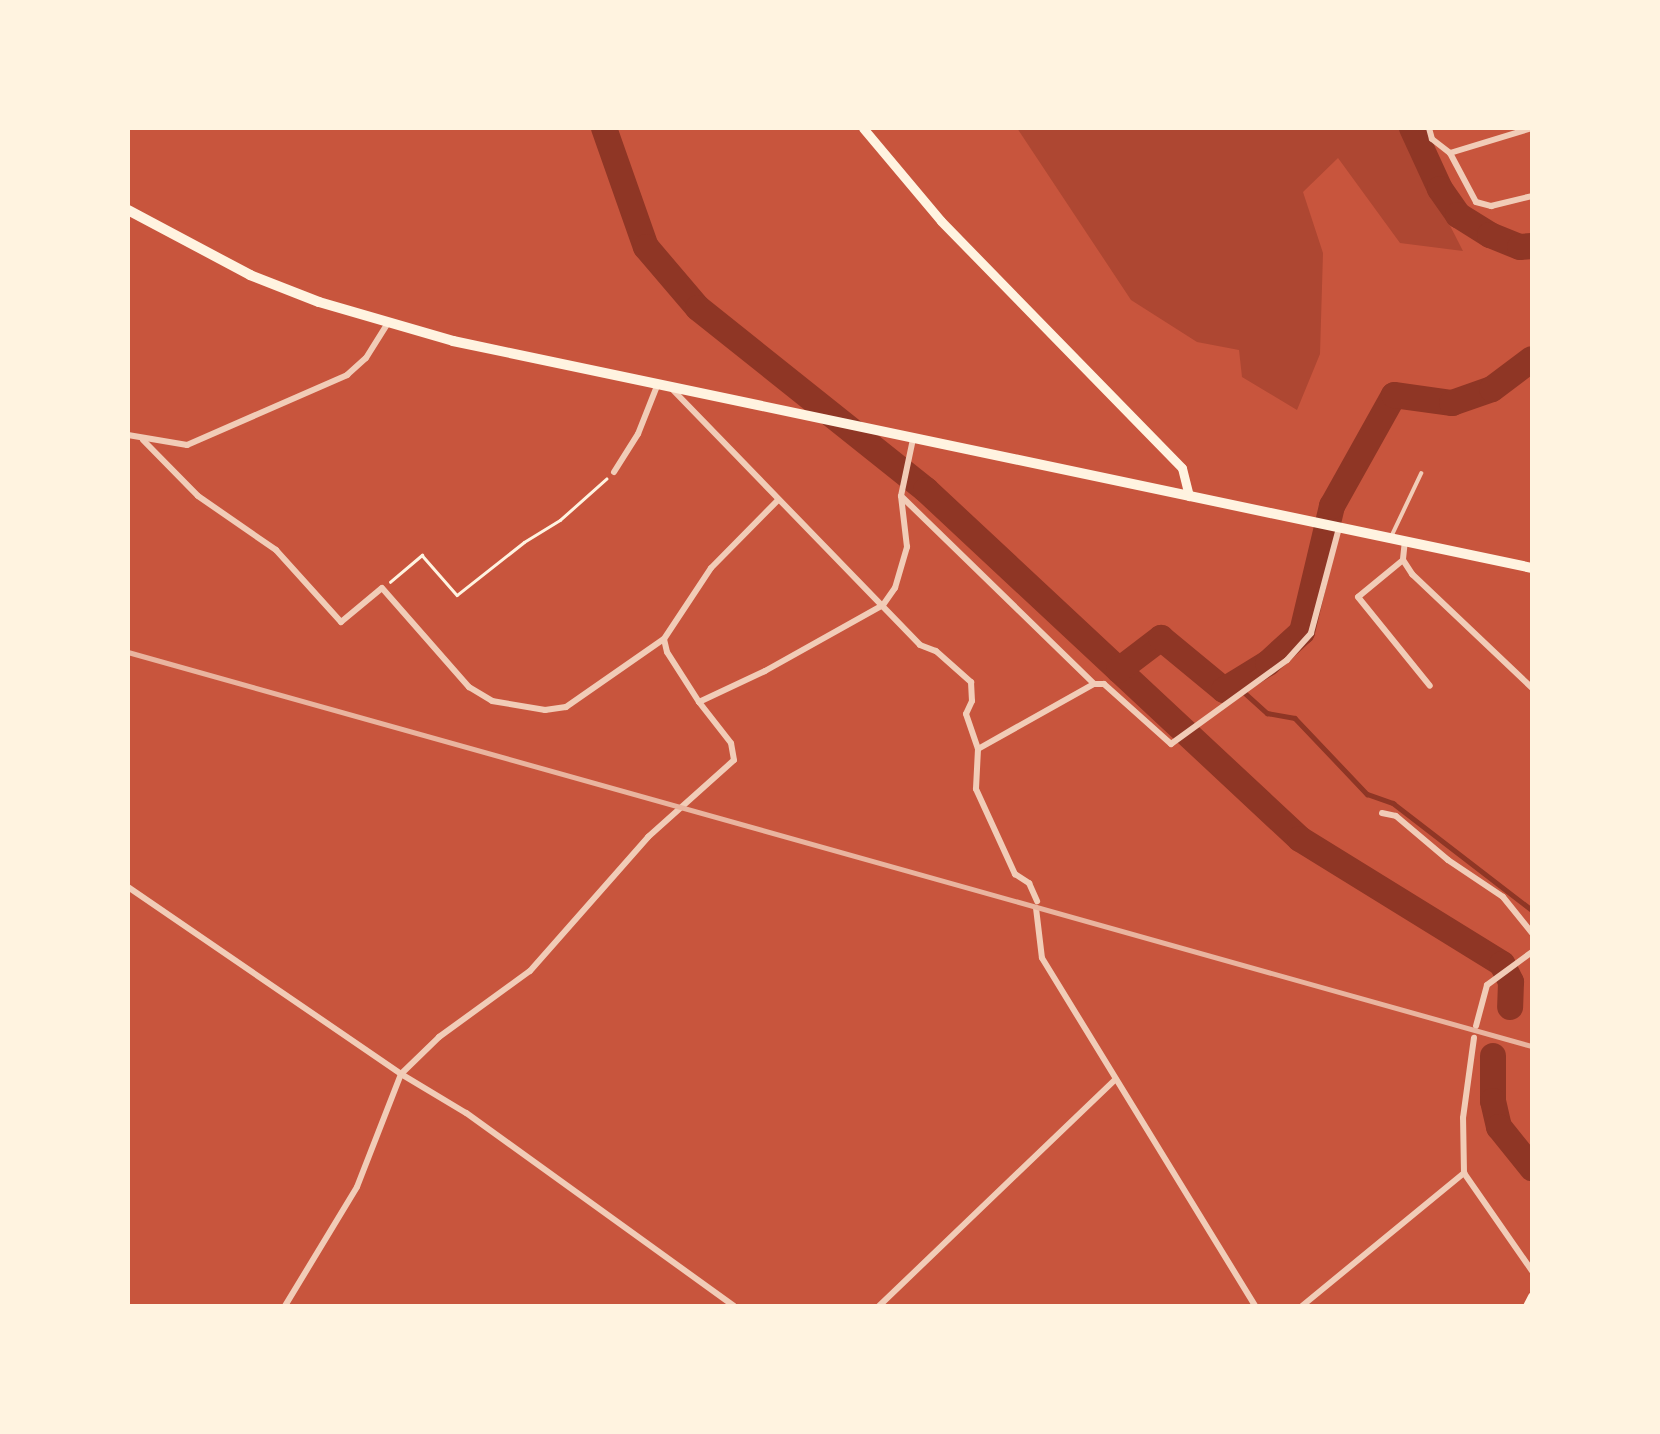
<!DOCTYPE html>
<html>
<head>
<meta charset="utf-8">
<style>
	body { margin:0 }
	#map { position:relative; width:1660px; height:1434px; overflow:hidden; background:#c8553d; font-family:"PT Sans Narrow",sans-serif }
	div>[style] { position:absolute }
	.green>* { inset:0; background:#ae4732 }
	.stream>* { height:4.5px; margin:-2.25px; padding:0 2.25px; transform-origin:2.25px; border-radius:2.25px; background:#8f3625 }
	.river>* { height:26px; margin:-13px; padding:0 13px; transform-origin:13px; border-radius:13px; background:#8f3625 }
	.path>* { height:2.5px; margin:-1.25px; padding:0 1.25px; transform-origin:1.25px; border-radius:1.25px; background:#fff3e0 }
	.service>* { height:3.5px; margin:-1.75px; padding:0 1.75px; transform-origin:1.75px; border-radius:1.75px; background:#f1ccb7 }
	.minor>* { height:6px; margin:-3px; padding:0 3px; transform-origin:3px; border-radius:3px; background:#f1ccb7 }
	.secondary>* { height:9px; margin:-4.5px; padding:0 4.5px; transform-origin:4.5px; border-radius:4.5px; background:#fff3e0 }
	.trunk>* { height:10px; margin:-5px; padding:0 5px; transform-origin:5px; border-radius:5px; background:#fff3e0 }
	.rail>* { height:4.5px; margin:-2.25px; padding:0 2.25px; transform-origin:2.25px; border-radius:2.25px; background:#e9b49f }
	span { translate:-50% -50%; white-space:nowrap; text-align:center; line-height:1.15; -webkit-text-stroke:7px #fff3e0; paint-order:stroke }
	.frame { position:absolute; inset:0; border:130px solid #fff3e0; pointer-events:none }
</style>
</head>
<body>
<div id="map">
	<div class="green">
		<i style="clip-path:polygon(1017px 128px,1400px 128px,1463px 251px,1400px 243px,1338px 158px,1303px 192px,1323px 253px,1320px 354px,1297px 410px,1242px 377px,1239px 350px,1197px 342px,1131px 300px)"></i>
	</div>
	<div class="stream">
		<i style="left:1236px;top:685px;width:42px;rotate:42.1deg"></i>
		<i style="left:1267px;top:713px;width:28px;rotate:10deg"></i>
		<i style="left:1295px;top:718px;width:105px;rotate:46.5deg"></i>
		<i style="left:1367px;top:794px;width:28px;rotate:19deg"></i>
		<i style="left:1393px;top:803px;width:175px;rotate:37.6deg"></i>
	</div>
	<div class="river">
		<i style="left:604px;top:128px;width:126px;rotate:70.6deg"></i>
		<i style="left:646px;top:247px;width:80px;rotate:49.6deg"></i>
		<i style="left:698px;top:308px;width:292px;rotate:38.6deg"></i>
		<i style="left:926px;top:490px;width:512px;rotate:43.02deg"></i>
		<i style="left:1300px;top:839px;width:238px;rotate:31.7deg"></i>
		<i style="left:1502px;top:964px;width:20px;rotate:63deg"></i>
		<i style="left:1511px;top:982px;width:25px;rotate:92deg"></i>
		<i style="left:1412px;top:128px;width:67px;rotate:65.3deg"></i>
		<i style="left:1440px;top:189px;width:32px;rotate:55deg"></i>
		<i style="left:1458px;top:215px;width:38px;rotate:32deg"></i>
		<i style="left:1490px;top:235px;width:32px;rotate:22deg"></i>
		<i style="left:1520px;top:247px;width:12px;rotate:-5deg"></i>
		<i style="left:1119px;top:670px;width:53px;rotate:-37.3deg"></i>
		<i style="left:1161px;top:638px;width:82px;rotate:39.5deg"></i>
		<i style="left:1224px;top:690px;width:52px;rotate:-31.5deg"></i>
		<i style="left:1268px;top:663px;width:46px;rotate:-42.4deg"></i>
		<i style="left:1302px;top:632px;width:130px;rotate:-76.6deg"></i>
		<i style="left:1332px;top:506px;width:127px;rotate:-60.8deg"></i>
		<i style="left:1394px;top:395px;width:59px;rotate:7.9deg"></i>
		<i style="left:1452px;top:403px;width:42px;rotate:-19.3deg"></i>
		<i style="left:1492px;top:389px;width:50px;rotate:-36.9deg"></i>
		<i style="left:1493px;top:1056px;width:45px;rotate:90deg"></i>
		<i style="left:1493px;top:1101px;width:27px;rotate:77deg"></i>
		<i style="left:1499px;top:1127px;width:53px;rotate:51.2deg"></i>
	</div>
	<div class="path">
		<i style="left:390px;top:582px;width:42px;rotate:-40.2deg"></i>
		<i style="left:422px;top:555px;width:53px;rotate:48.8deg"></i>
		<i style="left:457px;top:595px;width:85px;rotate:-38.3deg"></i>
		<i style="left:524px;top:542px;width:42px;rotate:-31.4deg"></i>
		<i style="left:560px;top:520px;width:62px;rotate:-41.7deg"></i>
	</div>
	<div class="service">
		<i style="left:1392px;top:535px;width:68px;rotate:-64.6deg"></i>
	</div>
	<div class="minor">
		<i style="left:1429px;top:128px;width:11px;rotate:75deg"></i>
		<i style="left:1432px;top:139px;width:23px;rotate:38deg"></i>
		<i style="left:1450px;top:153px;width:55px;rotate:62deg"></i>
		<i style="left:1476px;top:202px;width:16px;rotate:15deg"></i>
		<i style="left:1491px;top:206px;width:42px;rotate:-13.7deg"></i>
		<i style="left:1450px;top:153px;width:86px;rotate:-17deg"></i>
		<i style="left:673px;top:390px;width:355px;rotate:45.9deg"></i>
		<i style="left:920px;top:645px;width:17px;rotate:21deg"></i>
		<i style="left:936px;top:651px;width:47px;rotate:41.5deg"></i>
		<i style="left:971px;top:682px;width:19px;rotate:87deg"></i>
		<i style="left:972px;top:701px;width:14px;rotate:115deg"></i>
		<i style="left:966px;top:714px;width:37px;rotate:71deg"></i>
		<i style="left:978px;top:749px;width:40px;rotate:92.9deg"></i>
		<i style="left:976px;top:789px;width:94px;rotate:65.4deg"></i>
		<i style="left:1015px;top:874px;width:17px;rotate:33deg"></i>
		<i style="left:1029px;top:883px;width:20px;rotate:66deg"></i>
		<i style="left:128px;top:435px;width:60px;rotate:9.6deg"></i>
		<i style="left:187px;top:445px;width:175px;rotate:-23.6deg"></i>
		<i style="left:347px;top:375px;width:25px;rotate:-42deg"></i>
		<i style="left:366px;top:358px;width:40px;rotate:-58deg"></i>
		<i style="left:913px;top:439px;width:58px;rotate:101.9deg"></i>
		<i style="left:901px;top:496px;width:269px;rotate:44.2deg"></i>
		<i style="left:1094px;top:684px;width:10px"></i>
		<i style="left:1104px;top:684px;width:90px;rotate:41.8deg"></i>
		<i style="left:1171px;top:744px;width:143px;rotate:-35.9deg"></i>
		<i style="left:1287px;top:660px;width:36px;rotate:-48deg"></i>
		<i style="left:1311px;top:633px;width:109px;rotate:-75.1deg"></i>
		<i style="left:143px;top:440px;width:78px;rotate:45.5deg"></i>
		<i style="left:198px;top:496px;width:95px;rotate:34.7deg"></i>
		<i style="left:276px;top:550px;width:97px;rotate:47.9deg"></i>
		<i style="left:341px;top:622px;width:53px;rotate:-39.7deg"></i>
		<i style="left:382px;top:588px;width:132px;rotate:48.7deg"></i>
		<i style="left:469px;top:687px;width:27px;rotate:31deg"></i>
		<i style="left:492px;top:701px;width:54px;rotate:9.6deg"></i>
		<i style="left:545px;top:710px;width:21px;rotate:-8deg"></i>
		<i style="left:566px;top:707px;width:119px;rotate:-34.8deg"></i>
		<i style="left:614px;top:472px;width:45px;rotate:-57.7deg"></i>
		<i style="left:638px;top:434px;width:52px;rotate:-68.4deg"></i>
		<i style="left:1405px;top:540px;width:20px;rotate:96deg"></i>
		<i style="left:1403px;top:560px;width:17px;rotate:57deg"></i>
		<i style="left:1412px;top:574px;width:166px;rotate:43.5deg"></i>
		<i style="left:1403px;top:560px;width:58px;rotate:140.6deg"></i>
		<i style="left:1358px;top:597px;width:114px;rotate:51deg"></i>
		<i style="left:699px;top:702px;width:59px;rotate:-122.6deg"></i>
		<i style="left:667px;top:652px;width:13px;rotate:-103deg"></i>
		<i style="left:664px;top:639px;width:85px;rotate:-56.5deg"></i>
		<i style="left:711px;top:568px;width:95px;rotate:-45.4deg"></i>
		<i style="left:978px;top:749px;width:133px;rotate:-29.3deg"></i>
		<i style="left:1382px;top:813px;width:14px;rotate:12deg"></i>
		<i style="left:1396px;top:816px;width:68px;rotate:40.2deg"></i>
		<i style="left:1448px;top:860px;width:66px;rotate:33.9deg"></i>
		<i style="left:1503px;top:897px;width:46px;rotate:51.1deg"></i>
		<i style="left:128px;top:887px;width:331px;rotate:34.4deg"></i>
		<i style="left:401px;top:1074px;width:121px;rotate:111.3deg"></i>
		<i style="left:357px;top:1187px;width:139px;rotate:121.2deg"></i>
		<i style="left:1036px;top:908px;width:50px;rotate:83.2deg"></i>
		<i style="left:1042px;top:958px;width:408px;rotate:58.5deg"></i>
		<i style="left:1476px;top:1026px;width:42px;rotate:-75deg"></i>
		<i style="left:1487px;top:985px;width:56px;rotate:-36.3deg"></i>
		<i style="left:1464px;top:1173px;width:119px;rotate:55.2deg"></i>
		<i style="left:734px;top:1306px;width:330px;rotate:-144.2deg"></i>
		<i style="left:466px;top:1113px;width:76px;rotate:-149deg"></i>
		<i style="left:401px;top:1074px;width:53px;rotate:-44.2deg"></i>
		<i style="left:439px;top:1037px;width:112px;rotate:-36deg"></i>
		<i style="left:530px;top:971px;width:179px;rotate:-48.6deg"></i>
		<i style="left:648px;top:837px;width:115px;rotate:-41.8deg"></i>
		<i style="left:734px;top:760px;width:17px;rotate:-100deg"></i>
		<i style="left:731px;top:743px;width:52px;rotate:-128deg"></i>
		<i style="left:699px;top:702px;width:73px;rotate:-25.2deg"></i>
		<i style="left:765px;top:671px;width:135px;rotate:-29.2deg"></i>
		<i style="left:883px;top:605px;width:21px;rotate:-55deg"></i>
		<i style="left:895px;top:588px;width:43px;rotate:-73.7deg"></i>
		<i style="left:907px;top:547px;width:51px;rotate:-96.7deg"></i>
		<i style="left:879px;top:1306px;width:325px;rotate:-43.8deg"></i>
		<i style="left:1302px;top:1306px;width:210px;rotate:-39.4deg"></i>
		<i style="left:1464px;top:1173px;width:55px;rotate:-91deg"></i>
		<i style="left:1463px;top:1118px;width:81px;rotate:-82.2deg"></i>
	</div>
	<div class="secondary">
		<i style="left:863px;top:128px;width:121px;rotate:50deg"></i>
		<i style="left:941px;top:221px;width:345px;rotate:45.7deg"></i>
		<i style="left:1182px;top:468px;width:29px;rotate:76deg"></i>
		<i style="left:1527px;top:1306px;width:11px;rotate:-63deg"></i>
	</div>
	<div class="trunk">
		<i style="left:128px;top:210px;width:138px;rotate:28deg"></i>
		<i style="left:250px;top:275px;width:74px;rotate:21.4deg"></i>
		<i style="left:319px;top:302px;width:140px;rotate:16.2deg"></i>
		<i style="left:453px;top:341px;width:1103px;rotate:11.88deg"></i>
	</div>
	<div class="rail">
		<i style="left:128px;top:652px;width:1458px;rotate:15.68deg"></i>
	</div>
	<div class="frame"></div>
</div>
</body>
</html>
